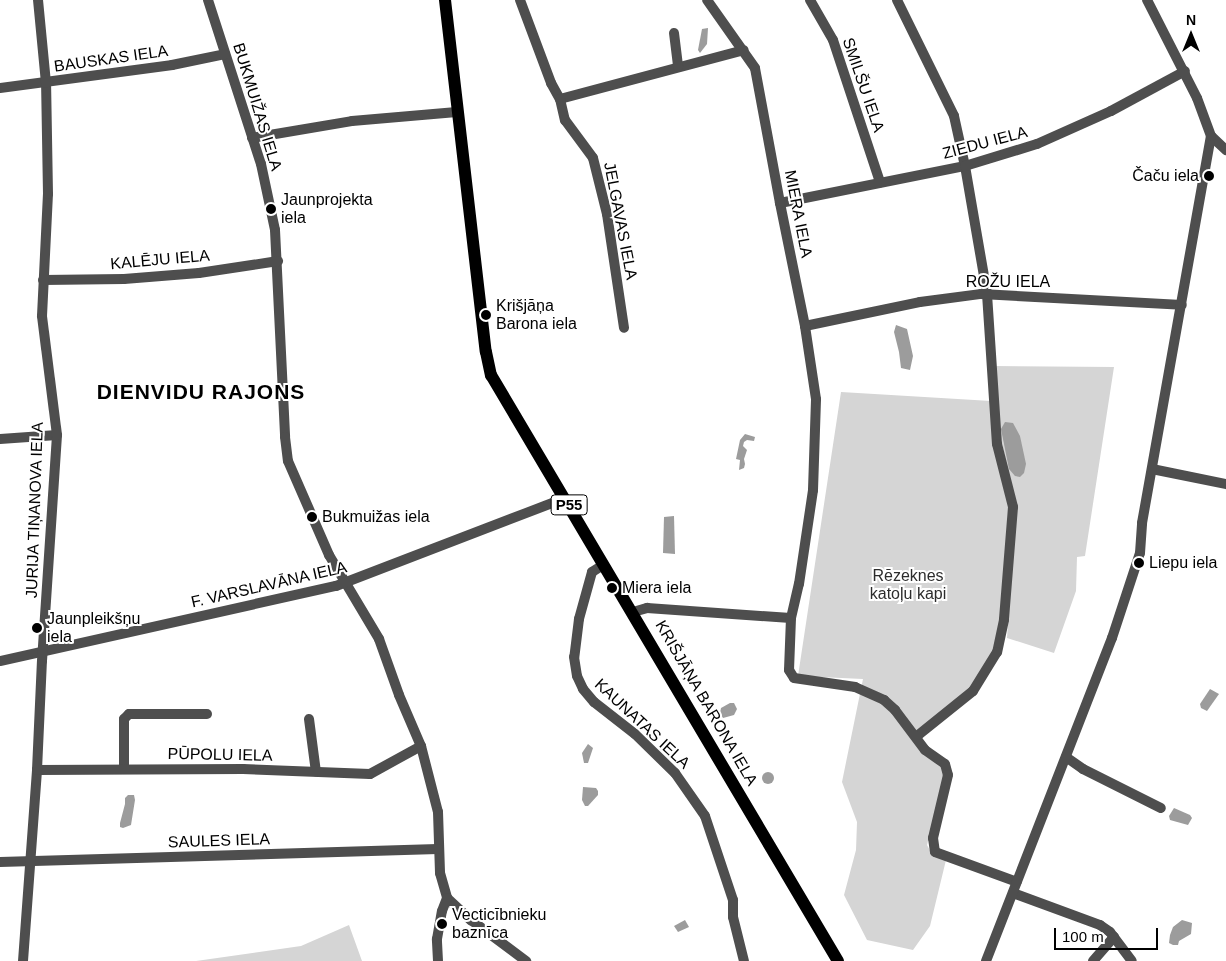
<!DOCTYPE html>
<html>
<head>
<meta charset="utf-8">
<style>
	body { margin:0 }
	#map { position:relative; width:1226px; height:961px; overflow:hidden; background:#fff; font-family:Helvetica,sans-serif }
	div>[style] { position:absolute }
	.green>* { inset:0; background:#d5d5d5 }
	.water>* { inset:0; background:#9c9c9c }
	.round { border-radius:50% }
	.minor>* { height:10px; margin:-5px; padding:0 5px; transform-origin:5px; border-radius:5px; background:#4e4e4e }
	.major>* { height:12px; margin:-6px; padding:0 6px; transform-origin:6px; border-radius:6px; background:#000 }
	.dots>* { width:14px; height:14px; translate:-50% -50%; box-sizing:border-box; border:2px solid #fff; border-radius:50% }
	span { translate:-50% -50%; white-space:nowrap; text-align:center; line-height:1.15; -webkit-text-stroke:4px #fff; paint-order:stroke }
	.shield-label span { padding:1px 4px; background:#fff; border:1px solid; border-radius:4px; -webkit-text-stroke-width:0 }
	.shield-label { font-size:15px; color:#000; font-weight:700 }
	.street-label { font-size:16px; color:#000 }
	.poi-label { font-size:16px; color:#000 }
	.right { translate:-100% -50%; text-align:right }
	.left { translate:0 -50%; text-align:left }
	.park-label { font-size:16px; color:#2c2c2c }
	.district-label { font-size:21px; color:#000; font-weight:700; letter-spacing:1px }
	.north { position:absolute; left:1166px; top:10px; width:50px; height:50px; -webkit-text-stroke:4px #fff; paint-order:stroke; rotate:0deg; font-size:14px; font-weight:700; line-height:20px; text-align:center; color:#000 }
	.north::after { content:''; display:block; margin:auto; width:18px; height:22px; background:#000; clip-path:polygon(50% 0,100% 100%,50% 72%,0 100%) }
	.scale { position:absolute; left:1054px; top:928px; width:104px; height:22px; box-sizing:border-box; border:2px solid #000; border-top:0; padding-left:6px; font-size:15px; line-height:18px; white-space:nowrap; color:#000; -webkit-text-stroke:4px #fff; paint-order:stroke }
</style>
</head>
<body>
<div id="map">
	<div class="green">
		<i style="clip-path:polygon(994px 366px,1114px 367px,1085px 556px,1077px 557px,1076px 591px,1054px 653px,1007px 638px,1016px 504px,1001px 439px)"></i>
		<i style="clip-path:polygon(841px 392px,991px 401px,1009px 492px,1004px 585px,996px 646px,981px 676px,916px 743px,945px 770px,927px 845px,932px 854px,946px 860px,930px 926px,913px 950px,867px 940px,844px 895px,856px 850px,857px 822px,842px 782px,863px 679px,798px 676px)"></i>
		<i style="clip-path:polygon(349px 925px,362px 961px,196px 961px,301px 946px)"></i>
	</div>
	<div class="water">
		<i style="clip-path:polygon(708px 28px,707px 44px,700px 53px,698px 50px,702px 29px)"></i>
		<i style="clip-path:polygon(896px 325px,907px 329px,913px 356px,910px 370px,901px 368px,899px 352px,894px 332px)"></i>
		<i style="clip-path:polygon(1005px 422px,1013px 423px,1020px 436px,1026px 464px,1024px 473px,1020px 477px,1015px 476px,1009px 469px,1001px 429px)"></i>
		<i style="clip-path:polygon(745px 434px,755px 437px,754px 441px,747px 440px,744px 442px,743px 446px,747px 450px,744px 459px,745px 464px,744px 468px,739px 470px,740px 460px,736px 459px,740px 440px)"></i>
		<i style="clip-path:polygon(674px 516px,675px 554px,663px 553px,664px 517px)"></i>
		<i style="clip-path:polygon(1210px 689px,1219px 694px,1207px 711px,1201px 708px,1200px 704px)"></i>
		<i style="clip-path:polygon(730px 703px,734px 703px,737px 709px,734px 715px,723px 718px,720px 713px,721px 708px)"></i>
		<i style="clip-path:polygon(588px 744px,593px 748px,588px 763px,584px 763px,582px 753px)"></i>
		<i class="round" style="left:762px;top:772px;width:12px;height:12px"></i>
		<i style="clip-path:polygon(583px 787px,596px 788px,598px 791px,598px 795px,588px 806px,585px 806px,582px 800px)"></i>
		<i style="clip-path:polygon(128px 795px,134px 795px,135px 800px,131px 825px,123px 828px,120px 827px,120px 823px,125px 804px,125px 798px)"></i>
		<i style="clip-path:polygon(1174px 808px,1190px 815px,1192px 818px,1188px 825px,1170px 820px,1169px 816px)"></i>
		<i style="clip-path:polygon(685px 920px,689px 927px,678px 932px,674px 926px)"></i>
		<i style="clip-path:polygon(1182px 920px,1192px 923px,1191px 934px,1179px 941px,1178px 945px,1173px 945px,1169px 943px,1170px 935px,1173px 927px)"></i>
	</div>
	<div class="minor">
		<i style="left:208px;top:0;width:172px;rotate:72.1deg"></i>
		<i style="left:261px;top:164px;width:67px;rotate:78deg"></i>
		<i style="left:275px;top:230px;width:207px;rotate:87.2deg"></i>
		<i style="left:285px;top:437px;width:24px;rotate:83deg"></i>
		<i style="left:288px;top:461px;width:103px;rotate:66.4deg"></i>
		<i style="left:329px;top:555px;width:98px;rotate:59.2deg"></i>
		<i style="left:379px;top:639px;width:59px;rotate:70.3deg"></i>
		<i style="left:399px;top:695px;width:56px;rotate:66.7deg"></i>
		<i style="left:421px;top:746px;width:68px;rotate:75.6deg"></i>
		<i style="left:438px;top:812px;width:61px;rotate:88.1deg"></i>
		<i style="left:440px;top:873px;width:26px;rotate:74deg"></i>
		<i style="left:447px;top:898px;width:33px;rotate:43deg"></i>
		<i style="left:471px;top:920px;width:69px;rotate:36.7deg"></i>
		<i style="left:520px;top:0;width:89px;rotate:69.5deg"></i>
		<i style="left:551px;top:83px;width:18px;rotate:61deg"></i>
		<i style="left:560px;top:99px;width:190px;rotate:-14.9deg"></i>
		<i style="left:810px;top:0;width:46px;rotate:60.1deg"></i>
		<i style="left:833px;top:40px;width:150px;rotate:71.7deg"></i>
		<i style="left:897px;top:0;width:129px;rotate:63.8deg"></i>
		<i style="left:954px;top:116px;width:51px;rotate:77.6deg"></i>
		<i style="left:965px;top:166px;width:130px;rotate:80.2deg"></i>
		<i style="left:987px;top:294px;width:150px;rotate:86.2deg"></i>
		<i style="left:997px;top:444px;width:65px;rotate:75.7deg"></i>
		<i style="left:1013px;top:507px;width:113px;rotate:94.6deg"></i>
		<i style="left:1004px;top:620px;width:33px;rotate:102deg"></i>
		<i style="left:997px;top:652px;width:46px;rotate:121.6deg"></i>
		<i style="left:973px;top:691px;width:72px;rotate:141.2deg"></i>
		<i style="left:674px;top:33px;width:34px;rotate:83deg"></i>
		<i style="left:0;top:88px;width:174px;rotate:-7.6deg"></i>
		<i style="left:172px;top:65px;width:54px;rotate:-11.7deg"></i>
		<i style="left:560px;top:99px;width:22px;rotate:77deg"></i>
		<i style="left:565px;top:120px;width:47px;rotate:53.6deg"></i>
		<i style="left:593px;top:158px;width:58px;rotate:76deg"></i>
		<i style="left:607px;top:214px;width:115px;rotate:81.5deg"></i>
		<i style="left:1211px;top:136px;width:21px;rotate:43deg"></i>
		<i style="left:252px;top:138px;width:101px;rotate:-9.6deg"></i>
		<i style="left:352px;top:121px;width:105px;rotate:-4.9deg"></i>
		<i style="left:780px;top:203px;width:189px;rotate:-11.3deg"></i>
		<i style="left:965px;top:166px;width:75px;rotate:-17deg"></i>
		<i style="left:1037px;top:144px;width:81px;rotate:-24deg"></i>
		<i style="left:1111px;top:111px;width:84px;rotate:-28.4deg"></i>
		<i style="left:43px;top:280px;width:81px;rotate:-0.7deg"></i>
		<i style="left:124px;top:279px;width:75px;rotate:-4.6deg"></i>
		<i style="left:199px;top:273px;width:80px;rotate:-8.6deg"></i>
		<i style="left:805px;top:326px;width:117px;rotate:-11.8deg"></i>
		<i style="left:920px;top:302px;width:62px;rotate:-7.5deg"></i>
		<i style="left:981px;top:294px;width:201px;rotate:3.1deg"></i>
		<i style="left:0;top:439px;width:57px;rotate:-4deg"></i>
		<i style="left:1152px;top:469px;width:76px;rotate:11.5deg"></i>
		<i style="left:603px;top:565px;width:13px;rotate:148deg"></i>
		<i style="left:592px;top:572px;width:49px;rotate:105.5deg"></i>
		<i style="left:579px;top:619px;width:38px;rotate:97deg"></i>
		<i style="left:574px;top:657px;width:19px;rotate:81deg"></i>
		<i style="left:577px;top:676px;width:14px;rotate:65deg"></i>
		<i style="left:583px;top:689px;width:17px;rotate:50deg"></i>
		<i style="left:594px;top:702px;width:52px;rotate:38deg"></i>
		<i style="left:635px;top:734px;width:56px;rotate:44.3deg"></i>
		<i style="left:675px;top:773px;width:52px;rotate:55.1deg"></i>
		<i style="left:705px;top:816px;width:89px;rotate:71.6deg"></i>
		<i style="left:733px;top:900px;width:17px;rotate:90deg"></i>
		<i style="left:733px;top:917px;width:45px;rotate:76deg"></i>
		<i style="left:633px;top:612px;width:15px;rotate:-16deg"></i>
		<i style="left:647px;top:608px;width:144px;rotate:4deg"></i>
		<i style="left:791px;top:618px;width:35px;rotate:-77deg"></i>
		<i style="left:799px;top:584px;width:95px;rotate:-81.5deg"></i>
		<i style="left:813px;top:490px;width:91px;rotate:-88.1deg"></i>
		<i style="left:816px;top:399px;width:74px;rotate:-98.6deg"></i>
		<i style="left:805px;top:326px;width:126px;rotate:-101.5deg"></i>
		<i style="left:780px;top:203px;width:137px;rotate:-100.5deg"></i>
		<i style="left:755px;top:68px;width:83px;rotate:-125.2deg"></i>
		<i style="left:791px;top:618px;width:52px;rotate:92.2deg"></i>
		<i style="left:789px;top:670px;width:9px;rotate:58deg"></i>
		<i style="left:794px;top:678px;width:62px;rotate:8.4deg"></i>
		<i style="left:855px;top:687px;width:32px;rotate:24deg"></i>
		<i style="left:884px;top:700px;width:15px;rotate:42deg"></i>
		<i style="left:895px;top:710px;width:50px;rotate:53.1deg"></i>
		<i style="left:925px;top:750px;width:24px;rotate:35deg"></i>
		<i style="left:945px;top:764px;width:11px;rotate:75deg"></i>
		<i style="left:948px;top:775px;width:65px;rotate:103.4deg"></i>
		<i style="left:933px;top:838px;width:14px;rotate:82deg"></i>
		<i style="left:935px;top:852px;width:87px;rotate:20.1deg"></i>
		<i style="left:0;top:661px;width:344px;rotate:-12.6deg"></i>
		<i style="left:336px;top:586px;width:245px;rotate:-21deg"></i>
		<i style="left:309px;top:719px;width:53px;rotate:82.5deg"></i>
		<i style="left:1066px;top:757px;width:21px;rotate:35deg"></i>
		<i style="left:1083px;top:769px;width:87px;rotate:26.6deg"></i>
		<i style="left:124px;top:769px;width:50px;rotate:-90deg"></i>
		<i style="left:124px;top:719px;width:7px;rotate:-45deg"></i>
		<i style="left:129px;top:714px;width:78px"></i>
		<i style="left:37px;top:770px;width:206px;rotate:-0.3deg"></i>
		<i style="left:243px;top:769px;width:127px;rotate:2.3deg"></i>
		<i style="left:370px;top:774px;width:58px;rotate:-28.8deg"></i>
		<i style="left:0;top:862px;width:438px;rotate:-1.7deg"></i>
		<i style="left:1013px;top:893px;width:93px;rotate:20.2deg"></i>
		<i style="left:1100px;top:925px;width:12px;rotate:35deg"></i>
		<i style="left:1110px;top:932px;width:36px;rotate:53deg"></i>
		<i style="left:23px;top:961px;width:192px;rotate:-85.8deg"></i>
		<i style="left:37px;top:770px;width:109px;rotate:-87.4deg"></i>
		<i style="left:42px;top:661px;width:226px;rotate:-86.2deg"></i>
		<i style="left:57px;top:435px;width:120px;rotate:-97.2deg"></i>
		<i style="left:42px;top:316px;width:122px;rotate:-87.2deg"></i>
		<i style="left:48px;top:194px;width:111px;rotate:-91deg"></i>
		<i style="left:46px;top:83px;width:83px;rotate:-95.5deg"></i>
		<i style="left:438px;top:961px;width:22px;rotate:-93deg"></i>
		<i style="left:437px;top:939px;width:28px;rotate:-80deg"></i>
		<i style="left:442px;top:911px;width:14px;rotate:-69deg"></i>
		<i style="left:986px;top:961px;width:347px;rotate:-68.7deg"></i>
		<i style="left:1112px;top:638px;width:89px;rotate:-71.8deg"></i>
		<i style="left:1140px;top:553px;width:30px;rotate:-86deg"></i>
		<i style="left:1142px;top:523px;width:393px;rotate:-79.9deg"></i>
		<i style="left:1211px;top:136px;width:40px;rotate:-110.2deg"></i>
		<i style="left:1197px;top:98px;width:110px;rotate:-117deg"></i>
		<i style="left:1093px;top:961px;width:32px;rotate:-49deg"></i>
	</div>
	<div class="major">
		<i style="left:445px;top:0;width:354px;rotate:83.4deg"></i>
		<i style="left:486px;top:352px;width:24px;rotate:78deg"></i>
		<i style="left:491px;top:375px;width:681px;rotate:59.37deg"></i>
	</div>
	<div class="dots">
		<i style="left:1209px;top:176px;background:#000"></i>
		<i style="left:271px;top:209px;background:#000"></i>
		<i style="left:486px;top:315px;background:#000"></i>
		<i style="left:312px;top:517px;background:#000"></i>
		<i style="left:1139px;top:563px;background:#000"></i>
		<i style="left:612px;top:588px;background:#000"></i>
		<i style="left:37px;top:628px;background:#000"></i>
		<i style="left:442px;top:924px;background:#000"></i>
	</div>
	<div class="shield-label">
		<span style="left:569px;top:505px">P55</span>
	</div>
	<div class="street-label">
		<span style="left:111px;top:59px;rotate:-8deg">BAUSKAS IELA</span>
		<span style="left:863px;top:85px;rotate:71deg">SMILŠU IELA</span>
		<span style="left:257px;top:107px;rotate:73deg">BUKMUIŽAS IELA</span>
		<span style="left:985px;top:143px;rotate:-15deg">ZIEDU IELA</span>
		<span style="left:798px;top:214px;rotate:79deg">MIERA IELA</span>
		<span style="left:620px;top:221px;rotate:79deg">JELGAVAS IELA</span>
		<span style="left:160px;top:260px;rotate:-5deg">KALĒJU IELA</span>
		<span style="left:1008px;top:282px">ROŽU IELA</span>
		<span style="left:35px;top:510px;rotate:-88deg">JURIJA TIŅANOVA IELA</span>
		<span style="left:269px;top:585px;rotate:-13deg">F. VARSLAVĀNA IELA</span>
		<span style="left:706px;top:703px;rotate:60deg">KRIŠJĀŅA BARONA IELA</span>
		<span style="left:642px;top:724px;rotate:43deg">KAUNATAS IELA</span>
		<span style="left:220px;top:755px;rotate:1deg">PŪPOLU IELA</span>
		<span style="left:219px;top:841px;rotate:-2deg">SAULES IELA</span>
	</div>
	<div class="poi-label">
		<span class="right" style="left:1199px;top:176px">Čaču iela</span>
		<span class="left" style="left:281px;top:209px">Jaunprojekta<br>iela</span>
		<span class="left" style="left:496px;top:315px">Krišjāņa<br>Barona iela</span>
		<span class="left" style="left:322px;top:517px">Bukmuižas iela</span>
		<span class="left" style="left:1149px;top:563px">Liepu iela</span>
		<span class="left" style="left:622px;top:588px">Miera iela</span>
		<span class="left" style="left:47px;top:628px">Jaunpleikšņu<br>iela</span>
		<span class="left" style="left:452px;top:924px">Vecticībnieku<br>baznīca</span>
	</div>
	<div class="park-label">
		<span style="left:908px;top:585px">Rēzeknes<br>katoļu kapi</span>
	</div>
	<div class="district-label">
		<span style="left:201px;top:392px">DIENVIDU RAJONS</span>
	</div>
	<div class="north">N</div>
	<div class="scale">100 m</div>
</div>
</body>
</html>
